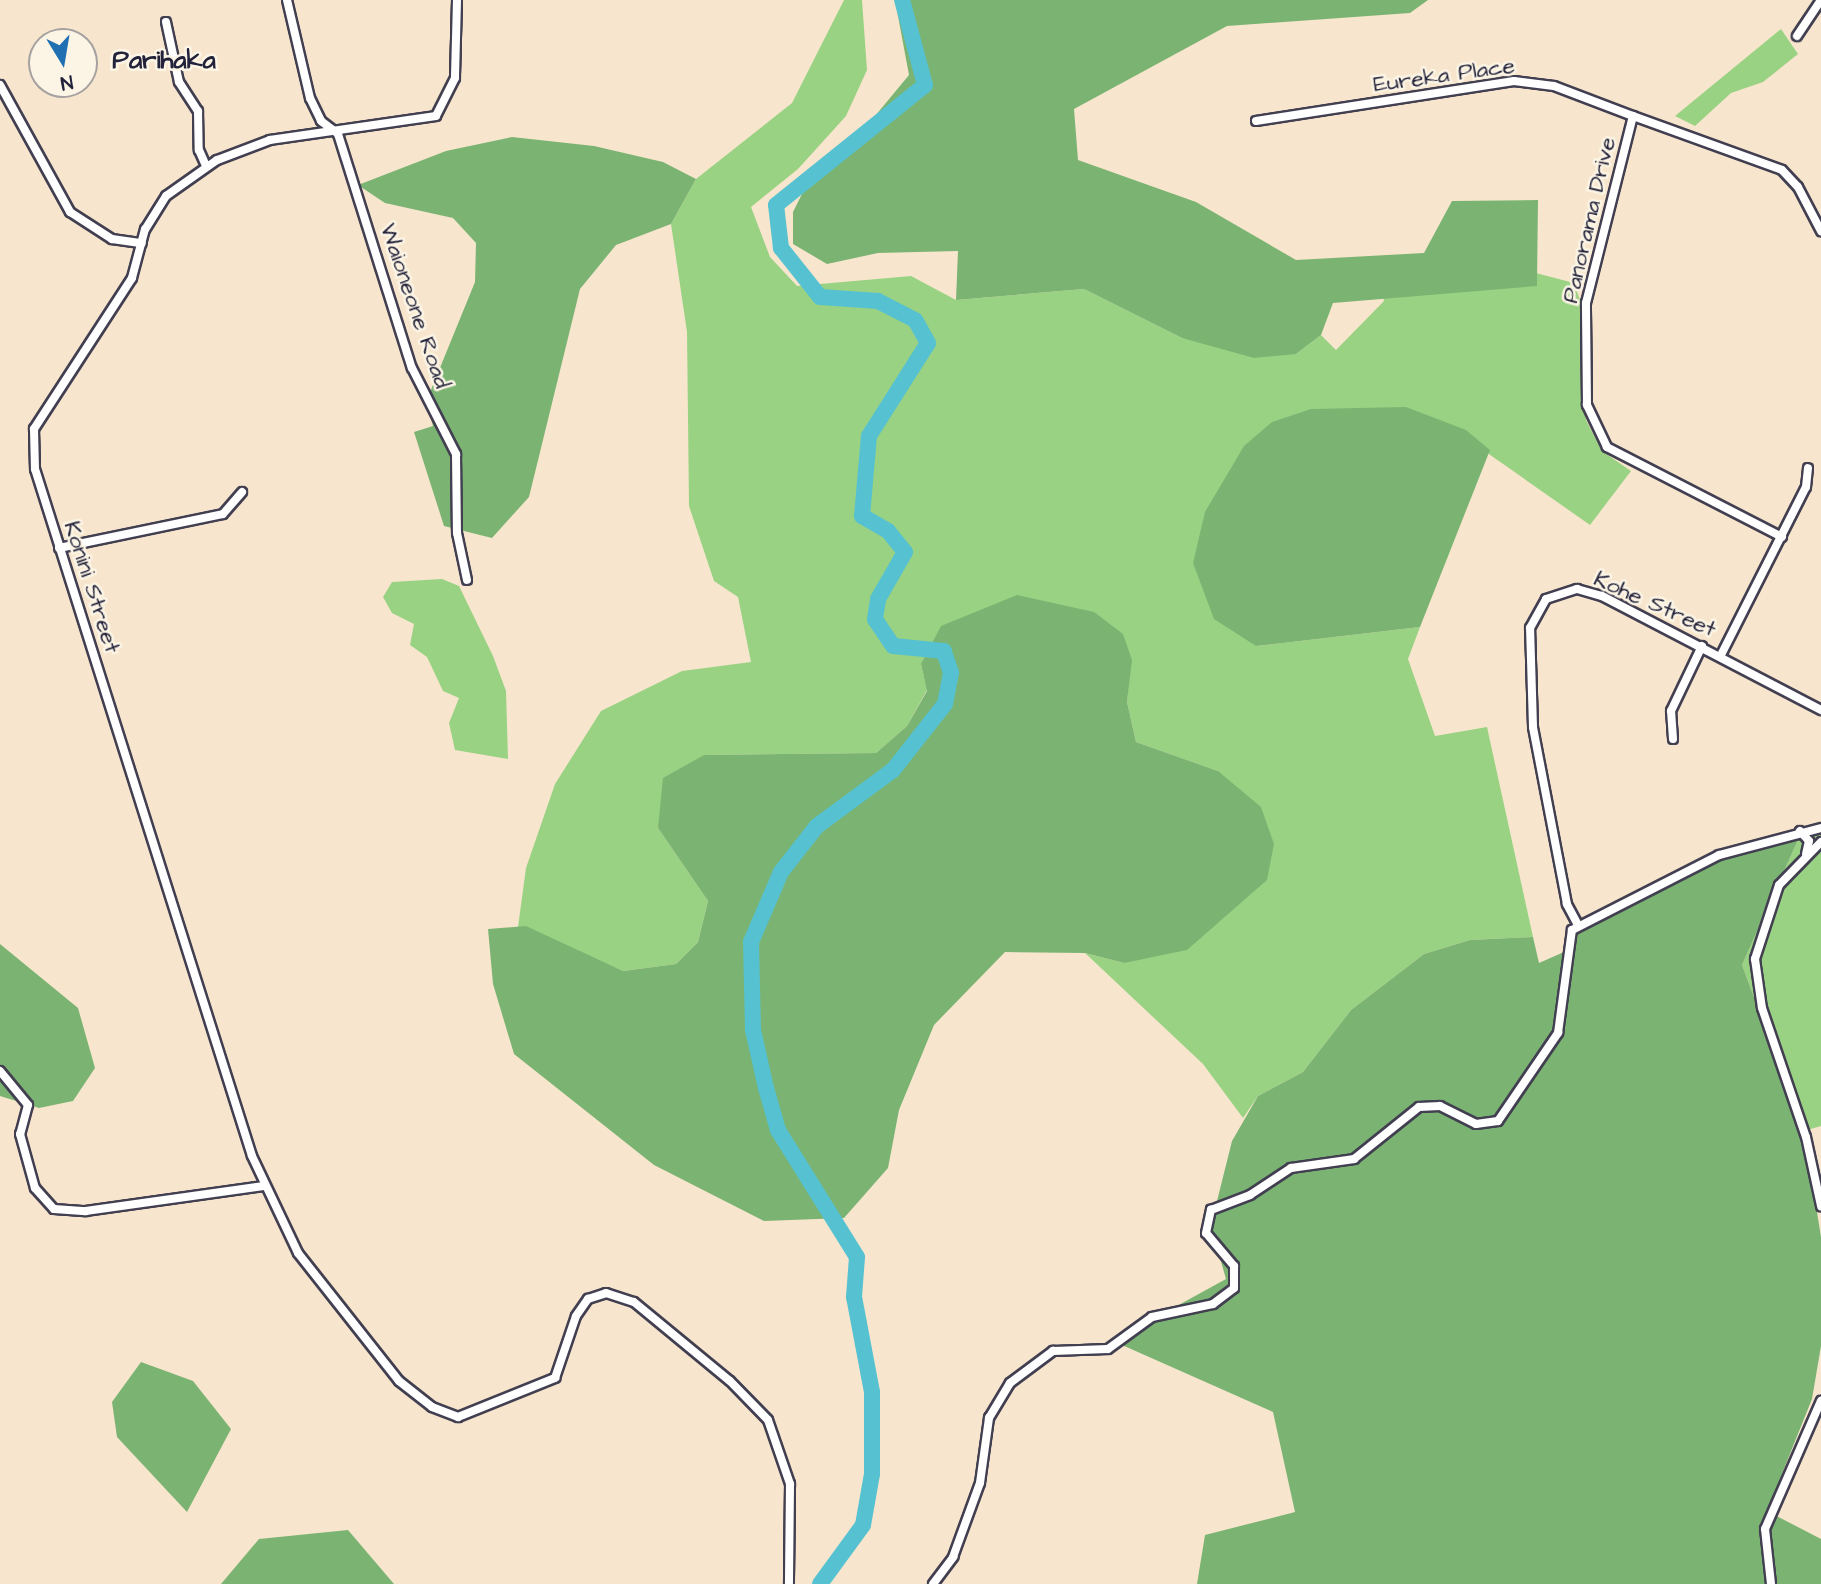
<!DOCTYPE html>
<html>
<head>
<meta charset="utf-8">
<style>
	body { margin:0 }
	#map { position:relative; width:1821px; height:1584px; overflow:hidden; background:#f7e6cd; font-family:"Architects Daughter",sans-serif }
	div>[style] { position:absolute }
	.green>* { inset:0; background:#9ad284 }
	.forest>* { inset:0; background:#7bb472 }
	.river>* { height:16px; margin:-8px; padding:0 8px; transform-origin:8px; border-radius:8px; background:#56c1d0 }
	.roads { filter:drop-shadow(2px 0 #423f51) drop-shadow(-2px 0 #423f51) drop-shadow(0 2px #423f51) drop-shadow(0 -2px #423f51) }
	.minor>* { height:8px; margin:-4px; padding:0 4px; transform-origin:4px; border-radius:4px; background:#fff }
	span { translate:-50% -50%; white-space:nowrap; text-align:center; line-height:1.15; -webkit-text-stroke:5px #fcf5e5; paint-order:stroke }
	.street-label { font-size:23px; color:#22223b }
	.quarter-label { font-size:26px; color:#22223b; font-weight:700 }
	.north { position:absolute; left:28px; top:28px; width:70px; height:70px; box-sizing:border-box; background:#fcf5e5; border:2px solid #a5a1a1; border-radius:50%; rotate:169deg; font-size:19px; font-weight:700; line-height:28px; text-align:center; color:#22223b }
	.north::after { content:''; display:block; margin:auto; width:24px; height:32px; background:#1f6fb2; clip-path:polygon(50% 0,100% 100%,50% 72%,0 100%) }
</style>
</head>
<body>
<div id="map">
	<div class="green">
		<i style="clip-path:polygon(844px 0,862px 0,867px 70px,846px 116px,798px 169px,751px 207px,770px 257px,797px 286px,911px 276px,956px 300px,1084px 289px,1182px 338px,1296px 354px,1321px 335px,1336px 350px,1384px 301px,1374px 262px,1532px 272px,1574px 283px,1582px 306px,1586px 420px,1602px 451px,1631px 471px,1590px 525px,1476px 445px,1256px 646px,1420px 627px,1408px 659px,1435px 736px,1487px 727px,1533px 937px,1470px 940px,1424px 954px,1351px 1010px,1303px 1072px,1258px 1096px,1243px 1118px,1203px 1064px,1085px 953px,1124px 963px,1218px 771px,1136px 742px,1127px 702px,1131px 659px,1122px 634px,921px 664px,927px 690px,907px 726px,876px 753px,704px 755px,658px 828px,708px 901px,698px 942px,676px 964px,623px 971px,518px 927px,526px 868px,555px 784px,601px 711px,682px 671px,751px 662px,738px 597px,714px 581px,689px 506px,687px 332px,671px 224px,696px 179px,792px 103px)"></i>
		<i style="clip-path:polygon(1781px 29px,1798px 54px,1763px 82px,1731px 93px,1695px 126px,1675px 116px)"></i>
		<i style="clip-path:polygon(442px 579px,459px 586px,493px 656px,506px 691px,508px 759px,455px 750px,449px 723px,459px 698px,443px 691px,427px 657px,410px 645px,414px 624px,392px 613px,383px 597px,392px 582px)"></i>
		<i style="clip-path:polygon(1821px 830px,1821px 1126px,1804px 1131px,1742px 965px,1802px 831px)"></i>
	</div>
	<div class="forest">
		<i style="clip-path:polygon(895px 0,1428px 0,1410px 13px,1227px 26px,1074px 109px,1078px 160px,1196px 202px,1296px 260px,1424px 253px,1452px 201px,1538px 200px,1537px 286px,1333px 303px,1321px 335px,1296px 354px,1254px 358px,1182px 338px,1084px 289px,956px 300px,958px 251px,878px 253px,827px 264px,793px 244px,793px 212px,811px 176px,856px 139px,909px 75px)"></i>
		<i style="clip-path:polygon(512px 137px,594px 146px,663px 162px,696px 179px,671px 224px,616px 245px,580px 289px,529px 497px,492px 538px,444px 526px,414px 432px,433px 426px,426px 402px,475px 282px,476px 243px,453px 218px,385px 203px,358px 185px,446px 151px)"></i>
		<i style="clip-path:polygon(1406px 407px,1466px 430px,1490px 450px,1420px 627px,1256px 646px,1214px 619px,1193px 563px,1205px 512px,1244px 446px,1272px 422px,1311px 409px)"></i>
		<i style="clip-path:polygon(1017px 595px,1094px 612px,1123px 634px,1132px 660px,1127px 702px,1136px 742px,1218px 771px,1261px 807px,1274px 844px,1267px 880px,1187px 950px,1124px 963px,1085px 953px,1005px 952px,934px 1025px,899px 1110px,888px 1168px,844px 1218px,764px 1221px,654px 1165px,514px 1054px,493px 984px,488px 929px,526px 926px,623px 971px,676px 964px,698px 942px,708px 901px,658px 828px,663px 778px,704px 755px,876px 753px,907px 726px,927px 691px,921px 664px,941px 626px)"></i>
		<i style="clip-path:polygon(1802px 831px,1742px 965px,1804px 1131px,1821px 1237px,1821px 1346px,1812px 1399px,1767px 1511px,1821px 1539px,1821px 1584px,1197px 1584px,1205px 1535px,1295px 1512px,1273px 1412px,1113px 1341px,1226px 1279px,1206px 1209px,1216px 1205px,1232px 1141px,1258px 1096px,1303px 1072px,1351px 1010px,1424px 954px,1470px 940px,1533px 937px,1539px 963px,1564px 952px,1576px 927px,1716px 857px)"></i>
		<i style="clip-path:polygon(0 944px,78px 1008px,95px 1068px,73px 1101px,39px 1108px,0 1096px)"></i>
		<i style="clip-path:polygon(141px 1362px,193px 1381px,231px 1429px,187px 1512px,117px 1437px,112px 1402px)"></i>
		<i style="clip-path:polygon(348px 1530px,394px 1584px,221px 1584px,259px 1539px)"></i>
	</div>
	<div class="river">
		<i style="left:820px;top:1584px;width:73px;rotate:-53.9deg"></i>
		<i style="left:863px;top:1525px;width:52px;rotate:-80deg"></i>
		<i style="left:872px;top:1474px;width:82px;rotate:-90deg"></i>
		<i style="left:872px;top:1392px;width:97px;rotate:-100.7deg"></i>
		<i style="left:854px;top:1297px;width:40px;rotate:-85.7deg"></i>
		<i style="left:857px;top:1257px;width:150px;rotate:-121.9deg"></i>
		<i style="left:778px;top:1130px;width:44px;rotate:-105.9deg"></i>
		<i style="left:766px;top:1088px;width:59px;rotate:-102.6deg"></i>
		<i style="left:753px;top:1030px;width:88px;rotate:-91.3deg"></i>
		<i style="left:751px;top:942px;width:76px;rotate:-66.8deg"></i>
		<i style="left:781px;top:872px;width:58px;rotate:-52deg"></i>
		<i style="left:817px;top:826px;width:94px;rotate:-36.4deg"></i>
		<i style="left:893px;top:770px;width:84px;rotate:-51.8deg"></i>
		<i style="left:945px;top:704px;width:32px;rotate:-79deg"></i>
		<i style="left:951px;top:673px;width:23px;rotate:-108deg"></i>
		<i style="left:944px;top:651px;width:51px;rotate:-174.4deg"></i>
		<i style="left:893px;top:646px;width:32px;rotate:-124deg"></i>
		<i style="left:875px;top:619px;width:20px;rotate:-81deg"></i>
		<i style="left:878px;top:599px;width:54px;rotate:-60.1deg"></i>
		<i style="left:905px;top:552px;width:27px;rotate:-129deg"></i>
		<i style="left:888px;top:531px;width:30px;rotate:-150deg"></i>
		<i style="left:862px;top:516px;width:80px;rotate:-85deg"></i>
		<i style="left:869px;top:436px;width:110px;rotate:-57.6deg"></i>
		<i style="left:928px;top:343px;width:26px;rotate:-119deg"></i>
		<i style="left:915px;top:320px;width:42px;rotate:-152.8deg"></i>
		<i style="left:878px;top:301px;width:58px;rotate:-176.1deg"></i>
		<i style="left:820px;top:297px;width:63px;rotate:-128.5deg"></i>
		<i style="left:781px;top:248px;width:43px;rotate:-96.6deg"></i>
		<i style="left:776px;top:205px;width:191px;rotate:-38.8deg"></i>
		<i style="left:925px;top:85px;width:88px;rotate:-105.1deg"></i>
	</div>
	<div class="roads">
		<div class="minor">
			<i style="left:287px;top:0;width:101px;rotate:76.8deg"></i>
			<i style="left:310px;top:98px;width:25px;rotate:64deg"></i>
			<i style="left:321px;top:121px;width:21px;rotate:37deg"></i>
			<i style="left:338px;top:134px;width:245px;rotate:72.5deg"></i>
			<i style="left:412px;top:368px;width:97px;rotate:62.9deg"></i>
			<i style="left:456px;top:454px;width:79px;rotate:89.3deg"></i>
			<i style="left:457px;top:533px;width:48px;rotate:78deg"></i>
			<i style="left:457px;top:0;width:78px;rotate:91.5deg"></i>
			<i style="left:455px;top:78px;width:42px;rotate:116.6deg"></i>
			<i style="left:436px;top:116px;width:168px;rotate:171.8deg"></i>
			<i style="left:270px;top:140px;width:57px;rotate:159.3deg"></i>
			<i style="left:217px;top:160px;width:62px;rotate:144.8deg"></i>
			<i style="left:166px;top:196px;width:39px;rotate:122deg"></i>
			<i style="left:145px;top:229px;width:51px;rotate:104.9deg"></i>
			<i style="left:132px;top:278px;width:180px;rotate:123deg"></i>
			<i style="left:34px;top:429px;width:40px;rotate:88.6deg"></i>
			<i style="left:35px;top:469px;width:720px;rotate:72.47deg"></i>
			<i style="left:252px;top:1156px;width:107px;rotate:64.6deg"></i>
			<i style="left:298px;top:1253px;width:163px;rotate:51.7deg"></i>
			<i style="left:399px;top:1381px;width:42px;rotate:38.2deg"></i>
			<i style="left:432px;top:1407px;width:28px;rotate:21deg"></i>
			<i style="left:458px;top:1417px;width:105px;rotate:-21.9deg"></i>
			<i style="left:555px;top:1378px;width:65px;rotate:-71.3deg"></i>
			<i style="left:576px;top:1316px;width:21px;rotate:-55deg"></i>
			<i style="left:588px;top:1299px;width:19px;rotate:-18deg"></i>
			<i style="left:606px;top:1293px;width:29px;rotate:18deg"></i>
			<i style="left:634px;top:1302px;width:124px;rotate:39.5deg"></i>
			<i style="left:730px;top:1381px;width:54px;rotate:45.7deg"></i>
			<i style="left:768px;top:1420px;width:68px;rotate:71deg"></i>
			<i style="left:790px;top:1484px;width:100px;rotate:90.6deg"></i>
			<i style="left:166px;top:22px;width:61px;rotate:77.8deg"></i>
			<i style="left:179px;top:82px;width:35px;rotate:57deg"></i>
			<i style="left:198px;top:111px;width:39px;rotate:89deg"></i>
			<i style="left:199px;top:150px;width:17px;rotate:66deg"></i>
			<i style="left:1797px;top:36px;width:43px;rotate:-56.3deg"></i>
			<i style="left:0;top:85px;width:145px;rotate:61.1deg"></i>
			<i style="left:70px;top:212px;width:50px;rotate:32.7deg"></i>
			<i style="left:112px;top:239px;width:30px;rotate:8deg"></i>
			<i style="left:1256px;top:121px;width:261px;rotate:-8.8deg"></i>
			<i style="left:1514px;top:81px;width:40px;rotate:7.1deg"></i>
			<i style="left:1554px;top:86px;width:85px;rotate:20.8deg"></i>
			<i style="left:1782px;top:537px;width:197px;rotate:-152.8deg"></i>
			<i style="left:1607px;top:447px;width:47px;rotate:-115.5deg"></i>
			<i style="left:1587px;top:405px;width:102px;rotate:-90.6deg"></i>
			<i style="left:1586px;top:303px;width:193px;rotate:-75.9deg"></i>
			<i style="left:1633px;top:116px;width:158px;rotate:19.9deg"></i>
			<i style="left:1782px;top:170px;width:23px;rotate:47deg"></i>
			<i style="left:1798px;top:187px;width:50px;rotate:62.4deg"></i>
			<i style="left:59px;top:548px;width:167px;rotate:-11.7deg"></i>
			<i style="left:223px;top:514px;width:29px;rotate:-49deg"></i>
			<i style="left:1721px;top:655px;width:188px;rotate:-63.2deg"></i>
			<i style="left:1806px;top:487px;width:19px;rotate:-84deg"></i>
			<i style="left:1673px;top:739px;width:28px;rotate:-94deg"></i>
			<i style="left:1671px;top:711px;width:72px;rotate:-64.5deg"></i>
			<i style="left:1800px;top:831px;width:13px;rotate:48deg"></i>
			<i style="left:1809px;top:841px;width:13px;rotate:103deg"></i>
			<i style="left:1821px;top:842px;width:60px;rotate:134.3deg"></i>
			<i style="left:1779px;top:885px;width:78px;rotate:108deg"></i>
			<i style="left:1755px;top:959px;width:49px;rotate:81.9deg"></i>
			<i style="left:1762px;top:1008px;width:136px;rotate:71.2deg"></i>
			<i style="left:1806px;top:1137px;width:71px;rotate:77.7deg"></i>
			<i style="left:1578px;top:925px;width:24px;rotate:-118deg"></i>
			<i style="left:1567px;top:904px;width:180px;rotate:-100.9deg"></i>
			<i style="left:1533px;top:727px;width:99px;rotate:-91.7deg"></i>
			<i style="left:1530px;top:628px;width:33px;rotate:-61deg"></i>
			<i style="left:1546px;top:599px;width:33px;rotate:-18deg"></i>
			<i style="left:1577px;top:589px;width:26px;rotate:16deg"></i>
			<i style="left:1602px;top:596px;width:247px;rotate:27.5deg"></i>
			<i style="left:0;top:1071px;width:44px;rotate:50.5deg"></i>
			<i style="left:28px;top:1105px;width:30px;rotate:105deg"></i>
			<i style="left:20px;top:1134px;width:56px;rotate:74.5deg"></i>
			<i style="left:35px;top:1188px;width:28px;rotate:48deg"></i>
			<i style="left:54px;top:1209px;width:32px;rotate:4deg"></i>
			<i style="left:86px;top:1211px;width:179px;rotate:-8deg"></i>
			<i style="left:933px;top:1584px;width:34px;rotate:-53deg"></i>
			<i style="left:953px;top:1557px;width:79px;rotate:-70deg"></i>
			<i style="left:980px;top:1483px;width:66px;rotate:-82.1deg"></i>
			<i style="left:989px;top:1418px;width:41px;rotate:-59deg"></i>
			<i style="left:1010px;top:1383px;width:54px;rotate:-36.7deg"></i>
			<i style="left:1053px;top:1351px;width:55px;rotate:-2.1deg"></i>
			<i style="left:1108px;top:1349px;width:54px;rotate:-36deg"></i>
			<i style="left:1152px;top:1317px;width:62px;rotate:-12deg"></i>
			<i style="left:1213px;top:1304px;width:26px;rotate:-37deg"></i>
			<i style="left:1234px;top:1288px;width:22px;rotate:-90deg"></i>
			<i style="left:1234px;top:1266px;width:43px;rotate:-130.3deg"></i>
			<i style="left:1206px;top:1233px;width:24px;rotate:-78deg"></i>
			<i style="left:1211px;top:1210px;width:42px;rotate:-21deg"></i>
			<i style="left:1250px;top:1195px;width:49px;rotate:-33.4deg"></i>
			<i style="left:1291px;top:1168px;width:64px;rotate:-8.1deg"></i>
			<i style="left:1354px;top:1159px;width:83px;rotate:-38.7deg"></i>
			<i style="left:1419px;top:1107px;width:21px;rotate:-3deg"></i>
			<i style="left:1440px;top:1106px;width:40px;rotate:26.6deg"></i>
			<i style="left:1476px;top:1124px;width:22px;rotate:-8deg"></i>
			<i style="left:1498px;top:1121px;width:107px;rotate:-55.7deg"></i>
			<i style="left:1558px;top:1033px;width:104px;rotate:-82.3deg"></i>
			<i style="left:1572px;top:930px;width:165px;rotate:-27deg"></i>
			<i style="left:1719px;top:855px;width:106px;rotate:-14.8deg"></i>
			<i style="left:1771px;top:1584px;width:55px;rotate:-96.2deg"></i>
			<i style="left:1765px;top:1529px;width:140px;rotate:-66.4deg"></i>
		</div>
	</div>
	<div class="street-label">
		<span style="left:1444px;top:75px;rotate:-8deg">Eureka Place</span>
		<span style="left:1589px;top:220px;rotate:-77deg">Panorama Drive</span>
		<span style="left:415px;top:306px;rotate:71deg">Waioneone Road</span>
		<span style="left:92px;top:587px;rotate:72deg">Konini Street</span>
		<span style="left:1655px;top:604px;rotate:24deg">Kohe Street</span>
	</div>
	<div class="quarter-label">
		<span style="left:164px;top:61px">Parihaka</span>
	</div>
	<div class="north">N</div>
</div>
</body>
</html>
